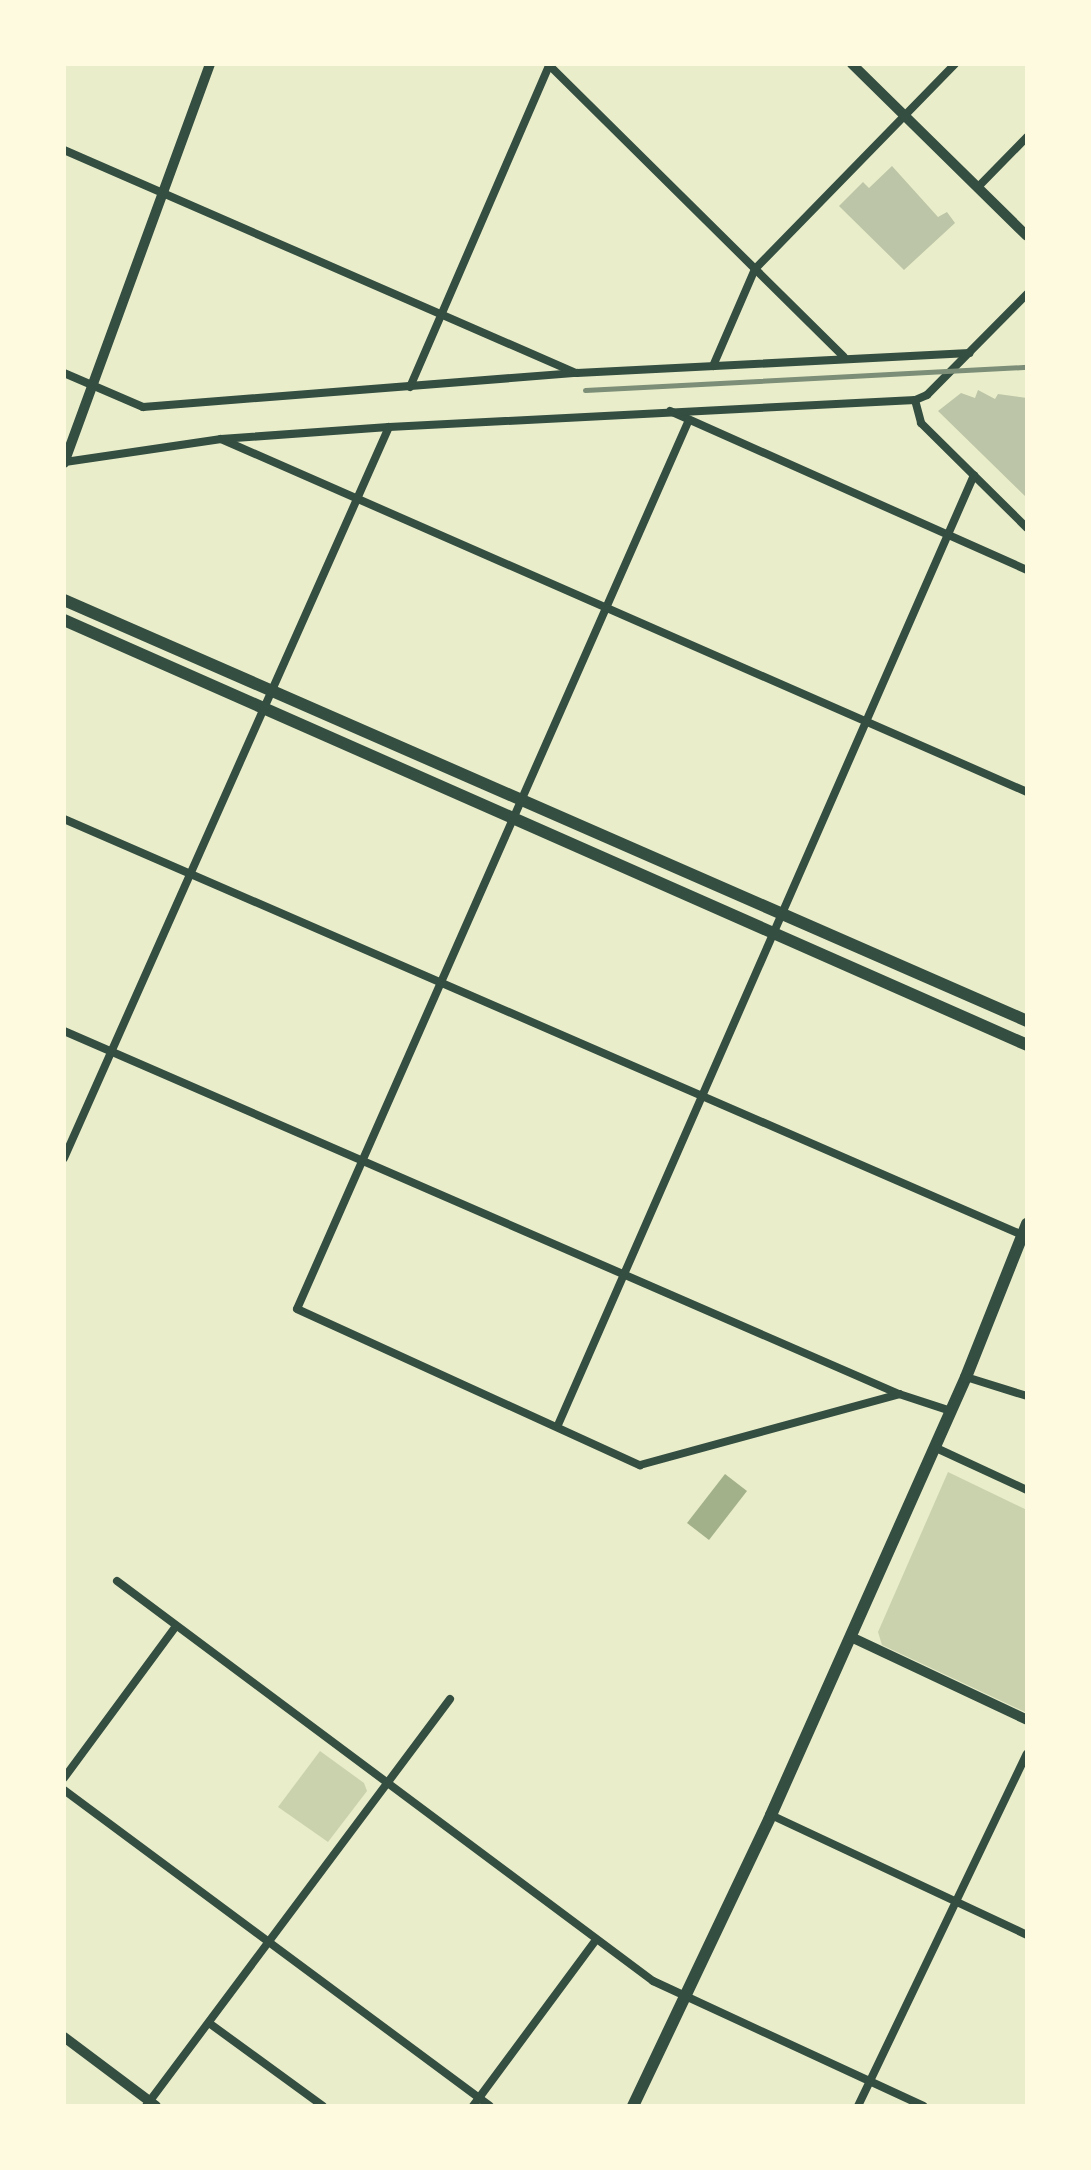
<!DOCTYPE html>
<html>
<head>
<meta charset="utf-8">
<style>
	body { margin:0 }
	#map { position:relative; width:1091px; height:2170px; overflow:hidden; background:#e9edc9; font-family:"Space Grotesk",sans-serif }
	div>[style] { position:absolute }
	.green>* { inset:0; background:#cad2ad }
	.water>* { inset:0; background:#a3b18a }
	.building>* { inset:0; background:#bcc5a7 }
	.minor>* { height:8px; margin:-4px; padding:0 4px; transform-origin:4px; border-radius:4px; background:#344e41 }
	.tertiary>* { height:10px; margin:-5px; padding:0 5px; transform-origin:5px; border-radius:5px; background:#344e41 }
	.primary>* { height:12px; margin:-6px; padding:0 6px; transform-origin:6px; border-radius:6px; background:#344e41 }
	.rail>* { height:5px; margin:-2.5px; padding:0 2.5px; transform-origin:2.5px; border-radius:2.5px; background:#7c8e77 }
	span { translate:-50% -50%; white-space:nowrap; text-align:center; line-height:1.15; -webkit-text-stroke:8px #fefae0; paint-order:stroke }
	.frame { position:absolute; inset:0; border:66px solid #fefae0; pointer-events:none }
</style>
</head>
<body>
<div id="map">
	<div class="green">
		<i style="clip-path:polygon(948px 1472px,1027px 1510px,1027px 1713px,882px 1645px,878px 1632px)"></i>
		<i style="clip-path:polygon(320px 1751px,364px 1783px,367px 1791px,328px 1842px,278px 1807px)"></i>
	</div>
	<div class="water">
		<i style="clip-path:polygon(725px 1474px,747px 1491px,709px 1540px,687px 1523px)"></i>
	</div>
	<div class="building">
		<i style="clip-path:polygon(892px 166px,938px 217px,947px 212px,955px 223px,904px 270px,839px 206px,863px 182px,869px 188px)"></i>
		<i style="clip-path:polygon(978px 390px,995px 399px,998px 394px,1027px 398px,1027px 498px,938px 411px,961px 393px,975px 398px)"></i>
	</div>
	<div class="minor">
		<i style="left:548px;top:64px;width:416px;rotate:44.7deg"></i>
		<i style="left:64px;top:150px;width:558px;rotate:23.54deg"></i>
		<i style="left:978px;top:187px;width:70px;rotate:-45.6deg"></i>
		<i style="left:1027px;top:294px;width:142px;rotate:134.7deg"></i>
		<i style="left:927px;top:395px;width:13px;rotate:157deg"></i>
		<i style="left:915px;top:400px;width:24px;rotate:75deg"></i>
		<i style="left:921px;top:423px;width:149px;rotate:44.7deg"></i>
		<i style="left:713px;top:366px;width:106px;rotate:-66.6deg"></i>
		<i style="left:755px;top:269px;width:286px;rotate:-45.7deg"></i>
		<i style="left:64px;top:373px;width:86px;rotate:23.3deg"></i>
		<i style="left:143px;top:407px;width:435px;rotate:-4.5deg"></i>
		<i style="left:577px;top:373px;width:393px;rotate:-2.9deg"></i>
		<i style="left:410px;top:387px;width:352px;rotate:-66.6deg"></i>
		<i style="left:670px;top:411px;width:391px;rotate:24deg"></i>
		<i style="left:688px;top:422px;width:969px;rotate:113.79deg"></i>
		<i style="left:297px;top:1309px;width:377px;rotate:24.5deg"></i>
		<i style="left:640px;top:1465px;width:269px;rotate:-15.3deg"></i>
		<i style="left:221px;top:439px;width:880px;rotate:23.65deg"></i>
		<i style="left:65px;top:462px;width:158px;rotate:-8.4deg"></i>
		<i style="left:221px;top:439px;width:168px;rotate:-4.1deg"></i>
		<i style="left:389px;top:427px;width:527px;rotate:-2.94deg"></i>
		<i style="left:64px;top:819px;width:1048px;rotate:23.46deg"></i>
		<i style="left:64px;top:1031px;width:910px;rotate:23.5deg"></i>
		<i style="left:899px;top:1394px;width:55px;rotate:18.1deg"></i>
		<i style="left:64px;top:1158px;width:800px;rotate:-66.03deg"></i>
		<i style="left:966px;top:1377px;width:64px;rotate:17.3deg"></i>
		<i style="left:558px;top:1425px;width:1037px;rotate:-66.35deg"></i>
		<i style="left:934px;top:1447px;width:102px;rotate:24.8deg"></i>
		<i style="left:117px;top:1581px;width:669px;rotate:36.73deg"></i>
		<i style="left:653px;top:1981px;width:298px;rotate:24.8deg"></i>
		<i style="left:64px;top:1778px;width:189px;rotate:-53.6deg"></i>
		<i style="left:64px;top:1790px;width:530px;rotate:36.57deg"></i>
		<i style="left:771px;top:1815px;width:283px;rotate:25.1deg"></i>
		<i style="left:209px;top:2023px;width:141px;rotate:36.1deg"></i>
		<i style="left:146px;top:2106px;width:508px;rotate:-53.24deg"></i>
		<i style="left:473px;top:2106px;width:207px;rotate:-53.5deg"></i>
		<i style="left:858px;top:2106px;width:390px;rotate:-64.4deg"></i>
	</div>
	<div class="tertiary">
		<i style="left:852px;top:64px;width:245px;rotate:44.5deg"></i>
		<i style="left:64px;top:463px;width:425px;rotate:-69.9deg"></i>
		<i style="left:851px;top:1637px;width:195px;rotate:25.2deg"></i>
		<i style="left:64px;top:2037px;width:115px;rotate:36.9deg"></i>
	</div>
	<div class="primary">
		<i style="left:64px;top:600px;width:1051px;rotate:23.61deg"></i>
		<i style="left:64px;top:620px;width:1053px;rotate:23.81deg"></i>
		<i style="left:633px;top:2106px;width:322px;rotate:-64.6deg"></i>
		<i style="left:771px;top:1815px;width:479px;rotate:-66deg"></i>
		<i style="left:966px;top:1377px;width:165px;rotate:-68.3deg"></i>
	</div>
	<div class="rail">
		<i style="left:585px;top:390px;width:443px;rotate:-3deg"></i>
	</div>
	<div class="frame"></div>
</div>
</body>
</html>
